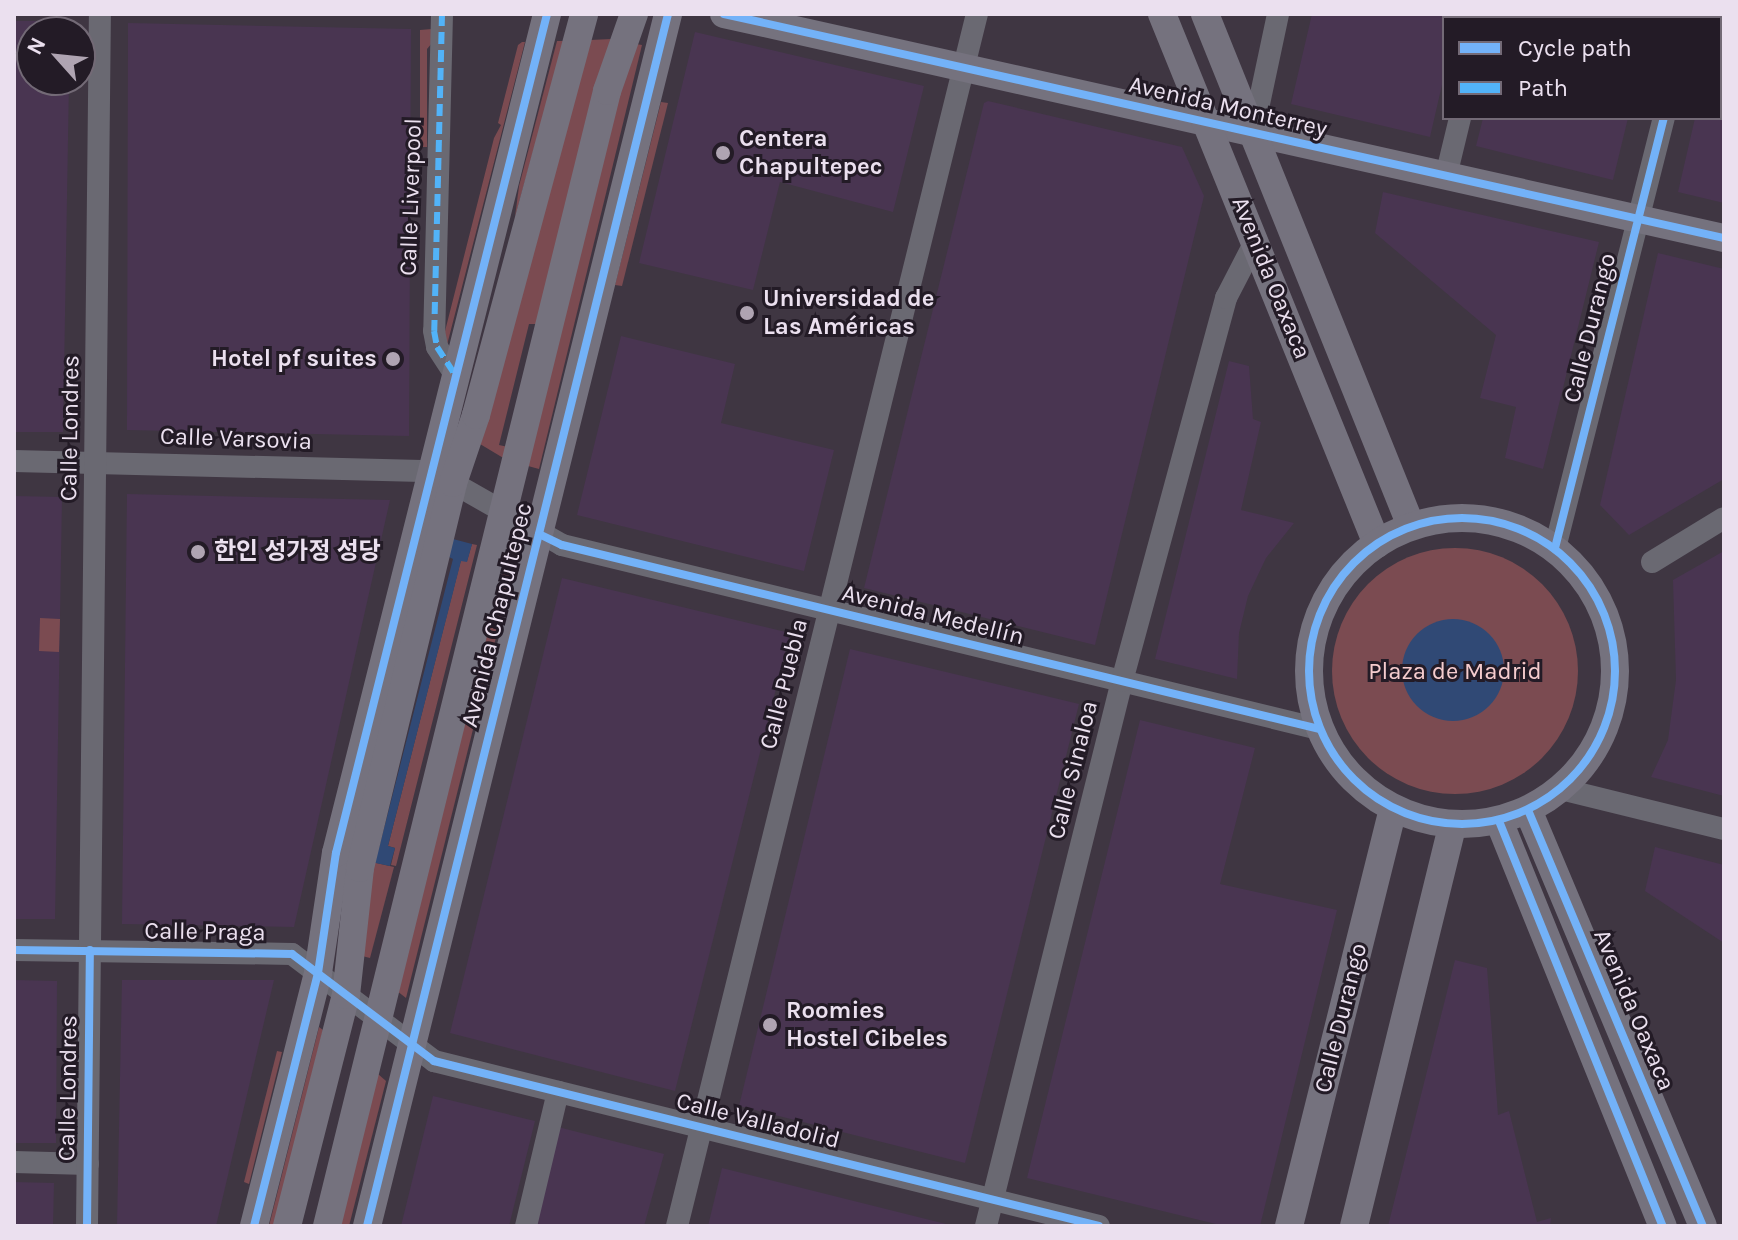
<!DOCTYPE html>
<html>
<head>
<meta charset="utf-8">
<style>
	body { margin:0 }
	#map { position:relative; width:1738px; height:1240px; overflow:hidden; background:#3f3642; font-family:Karla,"Noto Sans KR",sans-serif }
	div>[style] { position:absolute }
	.built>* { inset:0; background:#493551 }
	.green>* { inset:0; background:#7b4b51 }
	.round { border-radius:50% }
	.water>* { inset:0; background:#304975 }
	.minor>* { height:22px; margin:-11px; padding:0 11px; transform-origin:11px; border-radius:11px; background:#6a6972 }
	.major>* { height:28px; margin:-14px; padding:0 14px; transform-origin:14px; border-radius:14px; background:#75727e }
	.major>.ring { margin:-14px; padding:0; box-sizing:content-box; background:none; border:28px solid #75727e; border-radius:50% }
	.quiet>* { height:6px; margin-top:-3px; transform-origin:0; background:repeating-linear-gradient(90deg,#52b3f8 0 12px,transparent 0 18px) }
	.cycleway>* { height:8px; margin:-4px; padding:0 4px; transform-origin:4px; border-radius:4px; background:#73b2f8 }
	.cycleway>.ring { margin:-4px; padding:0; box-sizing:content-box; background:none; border:8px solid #73b2f8; border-radius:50% }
	.dots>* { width:22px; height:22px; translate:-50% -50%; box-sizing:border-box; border:4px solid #231b26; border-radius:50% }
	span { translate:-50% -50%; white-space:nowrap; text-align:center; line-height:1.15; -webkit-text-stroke:6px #231b26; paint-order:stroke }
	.street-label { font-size:24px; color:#ebe0ef }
	.poi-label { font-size:24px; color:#ebe0ef; font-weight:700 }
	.left { translate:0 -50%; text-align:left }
	.right { translate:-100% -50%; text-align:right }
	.park-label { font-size:24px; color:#f5ccce }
	.frame { position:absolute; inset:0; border:16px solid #ebe0ef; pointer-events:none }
	.legend { position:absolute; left:1442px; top:16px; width:280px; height:104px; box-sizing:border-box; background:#231b26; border:2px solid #736a76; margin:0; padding:10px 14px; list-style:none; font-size:24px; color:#ebe0ef }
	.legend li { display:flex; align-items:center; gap:16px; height:40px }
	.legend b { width:40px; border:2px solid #736a76 }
	.north { position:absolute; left:16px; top:16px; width:80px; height:80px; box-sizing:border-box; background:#231b26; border:2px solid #736a76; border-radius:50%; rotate:297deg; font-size:22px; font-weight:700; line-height:32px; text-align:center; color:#ebe0ef }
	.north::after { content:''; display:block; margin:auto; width:28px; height:36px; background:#afa4b2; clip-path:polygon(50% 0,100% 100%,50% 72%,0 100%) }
</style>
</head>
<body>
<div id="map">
	<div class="built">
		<i style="clip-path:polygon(1312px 14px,1458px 14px,1457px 18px,1444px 18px,1444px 76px,1430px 137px,1291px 104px)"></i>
		<i style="clip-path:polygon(1719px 14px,1724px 14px,1724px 203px,1678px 192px,1695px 118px,1720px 118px)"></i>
		<i style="clip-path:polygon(14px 21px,71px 21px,70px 32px,32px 32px,32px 80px,69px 80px,63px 432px,14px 432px)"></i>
		<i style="clip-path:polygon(128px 23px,411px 29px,409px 436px,127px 430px)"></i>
		<i style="clip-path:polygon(695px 32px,924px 86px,893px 212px,780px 182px,753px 290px,639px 263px)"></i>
		<i style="clip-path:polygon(988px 101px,1182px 147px,1204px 196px,1095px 645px,864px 588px,984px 103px)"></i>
		<i style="clip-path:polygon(1483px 118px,1628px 118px,1613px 180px,1476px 146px)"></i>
		<i style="clip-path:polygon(1383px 192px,1599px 242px,1543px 469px,1505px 458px,1516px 407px,1480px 398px,1496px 335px,1375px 233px)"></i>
		<i style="clip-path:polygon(1658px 253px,1724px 269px,1724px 479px,1629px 535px,1600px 505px)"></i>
		<i style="clip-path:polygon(621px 336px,735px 364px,721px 423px,834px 450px,804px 571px,577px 515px)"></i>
		<i style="clip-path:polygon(1229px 361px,1249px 366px,1253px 419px,1261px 422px,1241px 510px,1294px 523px,1266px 558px,1248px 596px,1239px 633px,1237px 679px,1155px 659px)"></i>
		<i style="clip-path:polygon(127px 494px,390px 500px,294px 927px,122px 924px)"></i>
		<i style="clip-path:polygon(14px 496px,62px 497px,55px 919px,14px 919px)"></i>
		<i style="clip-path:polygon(1724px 551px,1724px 796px,1651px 777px,1668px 740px,1676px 680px,1673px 580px)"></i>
		<i style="clip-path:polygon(562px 578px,790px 633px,675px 1091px,450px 1033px)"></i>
		<i style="clip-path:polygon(850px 649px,1079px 704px,965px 1163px,739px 1106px)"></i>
		<i style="clip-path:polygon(1140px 720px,1255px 748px,1220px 884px,1337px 910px,1260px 1226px,1224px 1226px,1027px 1178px)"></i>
		<i style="clip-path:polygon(1655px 847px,1724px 865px,1724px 943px,1645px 891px)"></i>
		<i style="clip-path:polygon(1455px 960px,1487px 968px,1498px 1115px,1509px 1111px,1537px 1222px,1551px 1218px,1550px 1226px,1388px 1226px)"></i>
		<i style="clip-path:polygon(14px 980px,57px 981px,56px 1143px,14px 1143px)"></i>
		<i style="clip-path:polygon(122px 980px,274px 980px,216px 1226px,117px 1226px)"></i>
		<i style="clip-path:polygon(433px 1096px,535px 1121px,509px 1226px,401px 1226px)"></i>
		<i style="clip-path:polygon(558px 1127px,664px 1154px,644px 1226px,535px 1226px)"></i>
		<i style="clip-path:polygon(722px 1168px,950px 1225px,950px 1226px,708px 1226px)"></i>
		<i style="clip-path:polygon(14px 1182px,54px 1183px,53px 1226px,14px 1226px)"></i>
	</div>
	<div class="green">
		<i style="clip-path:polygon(432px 29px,432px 43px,427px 49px,427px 147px,420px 147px,420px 30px)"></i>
		<i style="clip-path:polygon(612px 39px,537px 324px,529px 324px,499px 445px,508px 447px,505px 459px,480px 444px,590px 40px)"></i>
		<i style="clip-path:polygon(557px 41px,564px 41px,515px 217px,519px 186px)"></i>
		<i style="clip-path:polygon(522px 42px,525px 42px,447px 345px,443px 339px,494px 138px,501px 125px,498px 123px,518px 45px)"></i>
		<i style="clip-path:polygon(636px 44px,642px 45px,539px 469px,528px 466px,616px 103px)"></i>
		<i style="clip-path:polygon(661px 102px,668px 103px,622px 286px,615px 285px)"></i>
		<i style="clip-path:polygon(472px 544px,477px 545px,396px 866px,391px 865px,395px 848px,388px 846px,461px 560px,467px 561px)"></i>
		<i class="round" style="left:1332px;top:548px;width:246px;height:246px"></i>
		<i style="clip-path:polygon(505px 564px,513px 569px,406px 998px,397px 991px)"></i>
		<i style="clip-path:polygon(40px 618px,60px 619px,59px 652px,39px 651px)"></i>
		<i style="clip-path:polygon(372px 862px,394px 867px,370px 958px,362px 956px)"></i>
		<i style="clip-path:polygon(319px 1027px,323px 1030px,274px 1226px,269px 1226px)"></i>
		<i style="clip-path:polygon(277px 1051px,282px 1052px,249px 1184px,244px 1182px)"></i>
		<i style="clip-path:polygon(378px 1074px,386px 1081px,349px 1226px,340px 1226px)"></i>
	</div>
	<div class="water">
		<i style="clip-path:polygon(453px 539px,472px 544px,467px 562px,461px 561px,388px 846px,395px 848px,390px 866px,371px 862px,379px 848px,453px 559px,449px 557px)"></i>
		<i class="round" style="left:1402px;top:619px;width:102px;height:102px"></i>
	</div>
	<div class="minor">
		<i style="left:442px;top:14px;width:317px;rotate:91.4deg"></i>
		<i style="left:434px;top:331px;width:16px;rotate:79deg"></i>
		<i style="left:437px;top:347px;width:35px;rotate:57deg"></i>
		<i style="left:1483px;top:18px;width:4px;rotate:-76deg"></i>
		<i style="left:1689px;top:18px;width:4px;rotate:-76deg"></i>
		<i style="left:1253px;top:132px;width:121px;rotate:-78deg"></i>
		<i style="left:1446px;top:176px;width:60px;rotate:-76.4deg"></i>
		<i style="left:14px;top:461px;width:418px;rotate:1.4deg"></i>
		<i style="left:432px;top:471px;width:150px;rotate:29.6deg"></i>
		<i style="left:562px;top:545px;width:779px;rotate:13.66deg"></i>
		<i style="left:1555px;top:548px;width:444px;rotate:-75.8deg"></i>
		<i style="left:1652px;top:562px;width:84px;rotate:-31.4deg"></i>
		<i style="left:1561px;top:789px;width:168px;rotate:13.8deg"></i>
		<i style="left:14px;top:950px;width:278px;rotate:0.8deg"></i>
		<i style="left:292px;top:954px;width:178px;rotate:37deg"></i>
		<i style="left:434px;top:1061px;width:685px;rotate:13.93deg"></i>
		<i style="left:14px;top:1162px;width:74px;rotate:1.5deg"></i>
		<i style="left:87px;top:1226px;width:1212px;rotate:-89.39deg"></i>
		<i style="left:526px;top:1226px;width:138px;rotate:-76.6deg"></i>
		<i style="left:677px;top:1226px;width:1249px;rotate:-76.1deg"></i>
		<i style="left:986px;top:1226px;width:562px;rotate:-75.99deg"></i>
		<i style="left:1122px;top:681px;width:397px;rotate:-74.8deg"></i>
		<i style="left:1226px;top:298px;width:65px;rotate:-62.7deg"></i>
	</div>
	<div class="major">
		<i style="left:724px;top:14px;width:1025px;rotate:12.63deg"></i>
		<i style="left:1162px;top:14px;width:572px;rotate:67.92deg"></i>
		<i style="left:1205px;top:14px;width:552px;rotate:68.08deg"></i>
		<i class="ring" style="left:1309px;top:518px;width:278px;height:278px"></i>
		<i style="left:1528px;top:810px;width:451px;rotate:67.2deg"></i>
		<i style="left:1499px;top:821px;width:437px;rotate:68deg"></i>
		<i style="left:254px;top:1226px;width:261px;rotate:-75.8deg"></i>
		<i style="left:318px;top:973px;width:121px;rotate:-81.5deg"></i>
		<i style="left:336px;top:853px;width:865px;rotate:-75.88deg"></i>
		<i style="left:287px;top:1226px;width:238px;rotate:-75.7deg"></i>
		<i style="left:346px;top:995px;width:128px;rotate:-83.7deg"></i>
		<i style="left:360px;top:868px;width:396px;rotate:-76.4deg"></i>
		<i style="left:453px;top:483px;width:72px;rotate:-71.3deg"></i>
		<i style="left:476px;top:415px;width:415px;rotate:-74.9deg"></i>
		<i style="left:327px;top:1226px;width:1169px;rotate:-76.14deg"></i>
		<i style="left:607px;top:91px;width:82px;rotate:-70.7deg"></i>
		<i style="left:367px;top:1226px;width:1249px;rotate:-76.05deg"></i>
		<i style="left:1289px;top:1226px;width:429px;rotate:-76deg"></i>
		<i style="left:1354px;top:1226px;width:412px;rotate:-76.2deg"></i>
	</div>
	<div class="quiet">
		<i style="left:442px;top:14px;width:317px;rotate:91.4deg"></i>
		<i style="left:434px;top:331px;width:16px;rotate:79deg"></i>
		<i style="left:437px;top:347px;width:35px;rotate:57deg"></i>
	</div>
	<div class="cycleway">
		<i style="left:724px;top:14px;width:1025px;rotate:12.63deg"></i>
		<i class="ring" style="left:1309px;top:518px;width:298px;height:298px"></i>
		<i style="left:539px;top:534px;width:25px;rotate:26deg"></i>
		<i style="left:562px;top:545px;width:779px;rotate:13.66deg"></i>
		<i style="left:1555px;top:548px;width:444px;rotate:-75.8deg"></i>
		<i style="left:1528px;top:810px;width:451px;rotate:67.2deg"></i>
		<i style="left:1499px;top:821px;width:437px;rotate:68deg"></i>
		<i style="left:14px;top:950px;width:278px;rotate:0.8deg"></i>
		<i style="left:292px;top:954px;width:178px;rotate:37deg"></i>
		<i style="left:434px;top:1061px;width:685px;rotate:13.93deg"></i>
		<i style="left:87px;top:1226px;width:276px;rotate:-89.4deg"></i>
		<i style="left:254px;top:1226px;width:261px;rotate:-75.8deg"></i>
		<i style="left:318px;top:973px;width:121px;rotate:-81.5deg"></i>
		<i style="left:336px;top:853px;width:865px;rotate:-75.88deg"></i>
		<i style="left:367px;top:1226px;width:1249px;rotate:-76.05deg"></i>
	</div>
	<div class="dots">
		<i style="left:723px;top:153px;background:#afa4b2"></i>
		<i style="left:747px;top:313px;background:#afa4b2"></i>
		<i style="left:393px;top:359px;background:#afa4b2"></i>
		<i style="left:198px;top:552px;background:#afa4b2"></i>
		<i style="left:770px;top:1025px;background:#afa4b2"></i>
	</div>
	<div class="street-label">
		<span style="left:1228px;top:107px;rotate:13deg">Avenida Monterrey</span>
		<span style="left:411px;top:197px;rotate:-88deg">Calle Liverpool</span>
		<span style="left:1271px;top:278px;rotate:68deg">Avenida Oaxaca</span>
		<span style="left:1590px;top:328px;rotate:-76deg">Calle Durango</span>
		<span style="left:70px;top:428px;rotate:-89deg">Calle Londres</span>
		<span style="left:236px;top:439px;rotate:2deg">Calle Varsovia</span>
		<span style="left:497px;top:615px;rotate:-76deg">Avenida Chapultepec</span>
		<span style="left:933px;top:615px;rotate:14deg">Avenida Medellín</span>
		<span style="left:784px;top:684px;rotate:-76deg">Calle Puebla</span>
		<span style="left:1073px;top:770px;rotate:-76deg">Calle Sinaloa</span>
		<span style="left:205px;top:932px;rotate:1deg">Calle Praga</span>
		<span style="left:1634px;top:1010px;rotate:67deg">Avenida Oaxaca</span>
		<span style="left:1341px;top:1018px;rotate:-76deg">Calle Durango</span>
		<span style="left:68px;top:1088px;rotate:-89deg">Calle Londres</span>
		<span style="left:758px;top:1121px;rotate:14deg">Calle Valladolid</span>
	</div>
	<div class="poi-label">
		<span class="left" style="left:739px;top:153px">Centera<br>Chapultepec</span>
		<span class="left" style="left:763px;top:313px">Universidad de<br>Las Américas</span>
		<span class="right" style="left:377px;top:359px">Hotel pf suites</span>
		<span class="left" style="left:214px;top:552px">한인 성가정 성당</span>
		<span class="left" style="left:786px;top:1025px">Roomies<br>Hostel Cibeles</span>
	</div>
	<div class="park-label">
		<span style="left:1455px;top:672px">Plaza de Madrid</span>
	</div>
	<div class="frame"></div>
	<ul class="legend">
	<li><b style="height:10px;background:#73b2f8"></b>Cycle path</li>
	<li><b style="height:10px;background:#52b3f8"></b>Path</li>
	</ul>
	<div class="north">N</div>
</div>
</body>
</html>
